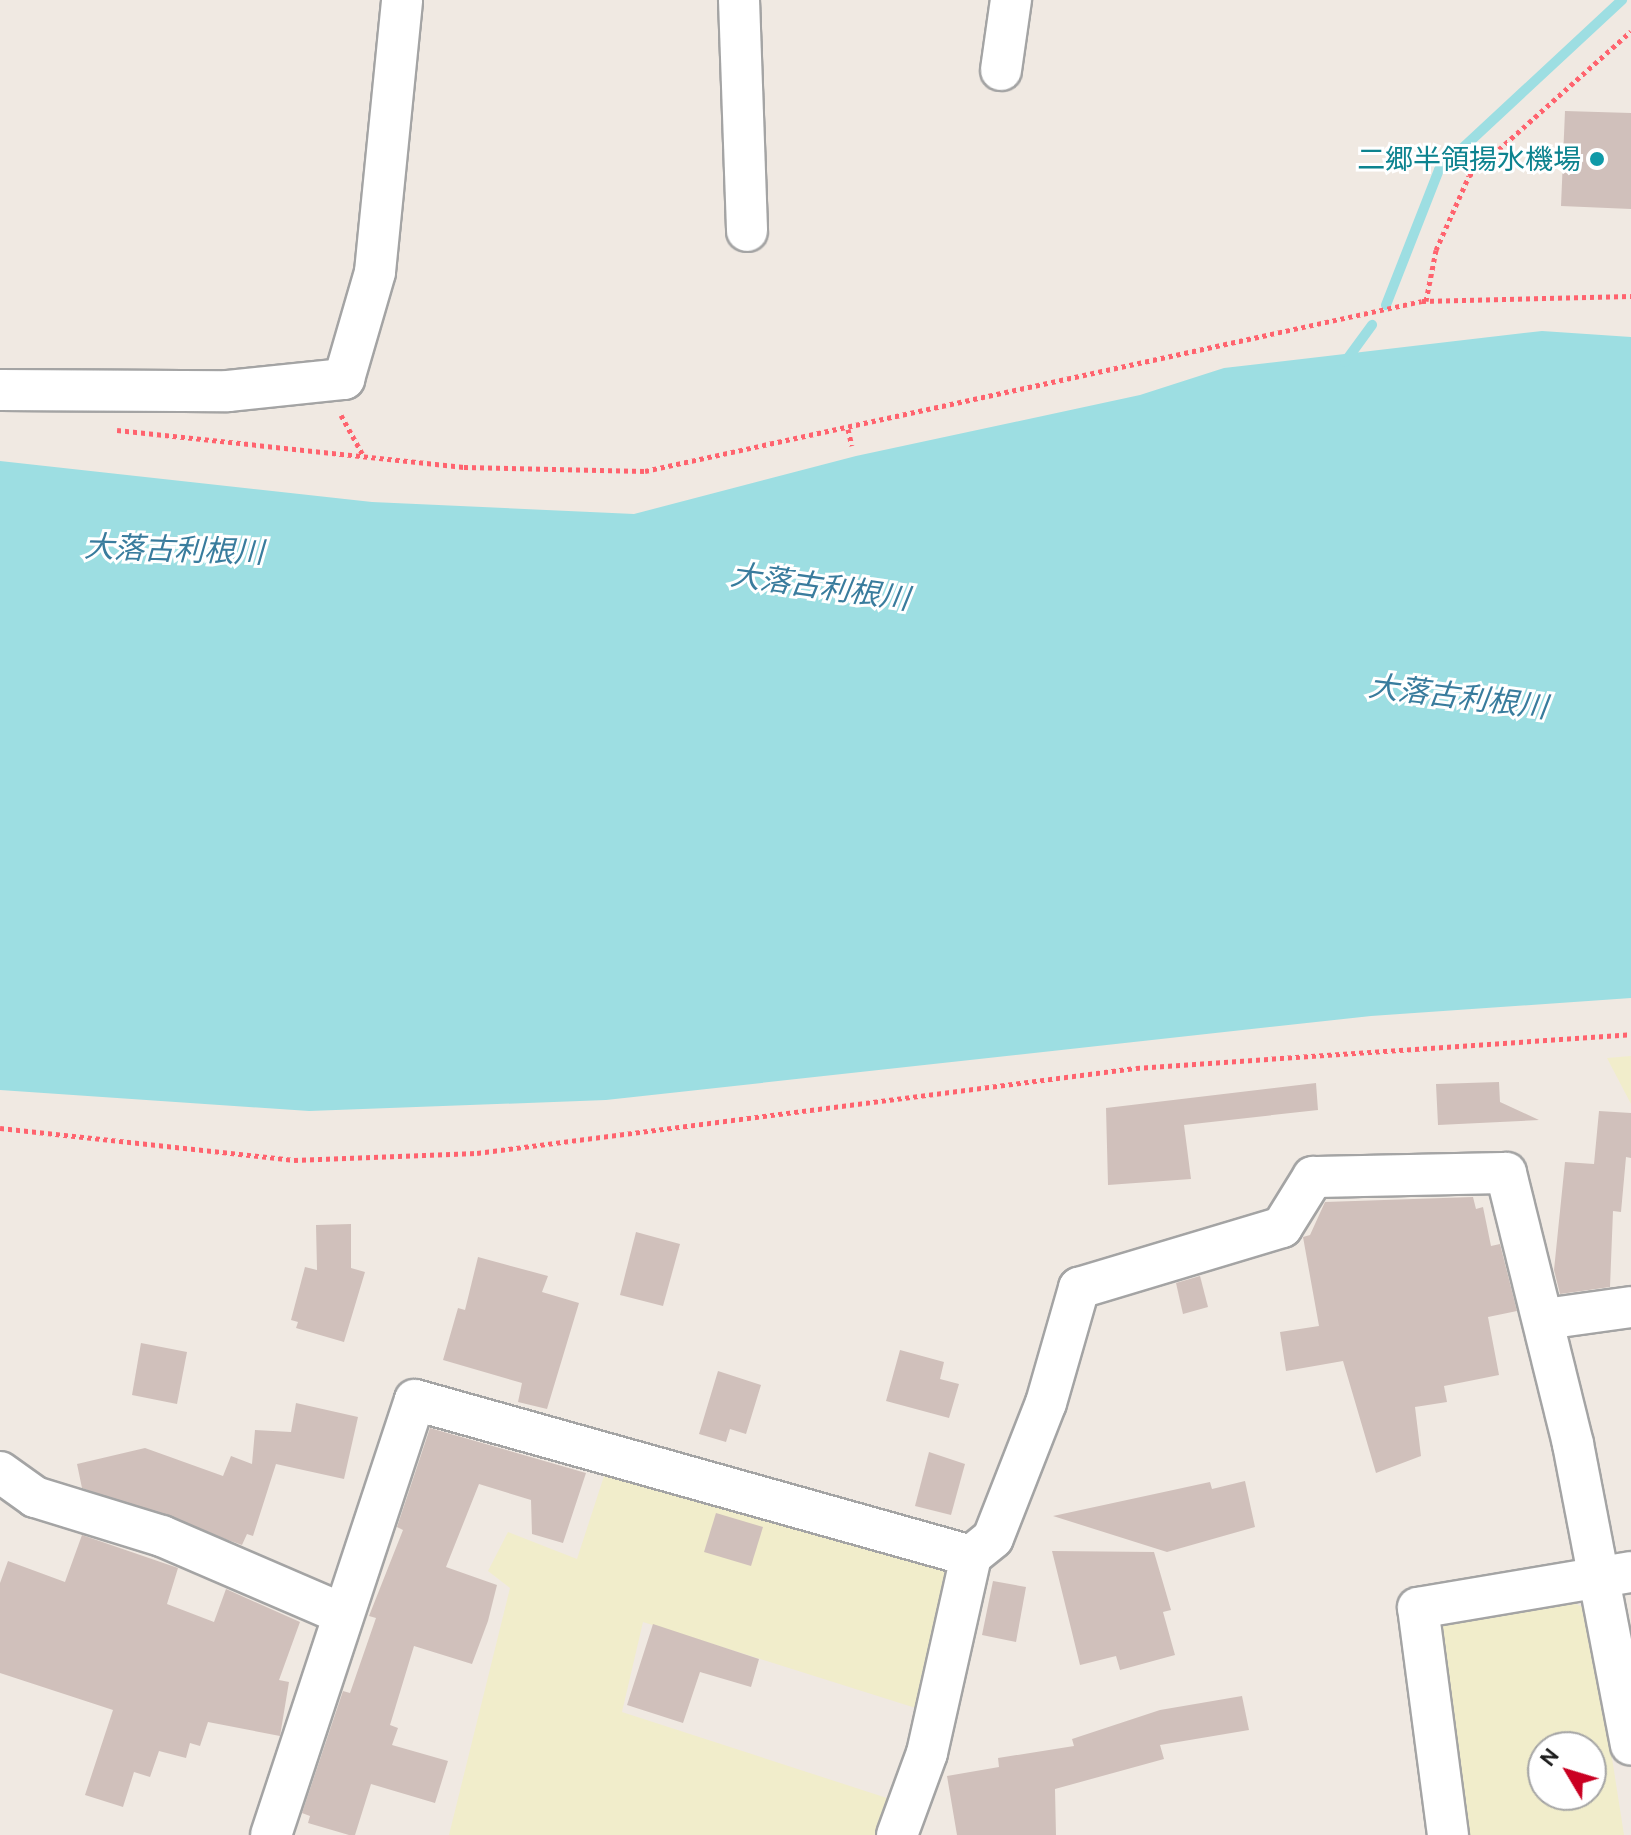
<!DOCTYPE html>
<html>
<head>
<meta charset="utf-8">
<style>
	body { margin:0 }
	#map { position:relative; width:1631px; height:1835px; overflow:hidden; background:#f0e9e2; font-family:Cabin,"Noto Sans JP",sans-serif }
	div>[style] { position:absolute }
	.farmland>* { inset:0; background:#f1edcb }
	.water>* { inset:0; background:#9ddee2 }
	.stream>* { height:10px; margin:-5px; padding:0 5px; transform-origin:5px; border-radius:5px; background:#9ddee2 }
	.building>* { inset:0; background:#d0c0bb }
	.path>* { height:5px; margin-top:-2.5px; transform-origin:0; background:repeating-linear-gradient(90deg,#ff636e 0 4px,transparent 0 8px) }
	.roads { filter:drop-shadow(2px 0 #a4a4a4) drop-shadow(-2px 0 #a4a4a4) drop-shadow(0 2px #a4a4a4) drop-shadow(0 -2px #a4a4a4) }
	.minor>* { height:40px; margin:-20px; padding:0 20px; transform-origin:20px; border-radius:20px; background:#fff }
	.dots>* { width:22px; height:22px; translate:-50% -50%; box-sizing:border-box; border:4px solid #fff; border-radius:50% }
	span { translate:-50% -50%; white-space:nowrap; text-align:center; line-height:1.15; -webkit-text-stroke:6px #fff; paint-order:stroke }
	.culture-label { font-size:28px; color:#0d838f }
	.right { translate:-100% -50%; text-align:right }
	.water-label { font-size:30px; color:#397c9d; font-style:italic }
	.north { position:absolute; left:1527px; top:1731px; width:80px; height:80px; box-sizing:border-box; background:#fff; border:2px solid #a5a5a5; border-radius:50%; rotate:308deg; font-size:22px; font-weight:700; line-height:32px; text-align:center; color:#1d1d1d }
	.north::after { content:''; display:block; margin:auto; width:28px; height:36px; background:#ca0022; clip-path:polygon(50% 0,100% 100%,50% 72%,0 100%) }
</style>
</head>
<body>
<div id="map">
	<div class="farmland">
		<i style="clip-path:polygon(1631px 1056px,1631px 1104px,1607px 1058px)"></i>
		<i style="clip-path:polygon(605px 1473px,948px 1571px,922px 1710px,643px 1622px,622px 1712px,890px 1799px,876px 1835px,449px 1835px,510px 1588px,488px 1571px,508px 1532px,577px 1559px)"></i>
		<i style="clip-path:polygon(evenodd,1574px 1603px,1589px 1610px,1624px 1835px,1456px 1835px,1428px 1649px,1441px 1623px,1574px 1603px,1543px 1747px,1591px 1747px,1591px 1795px,1543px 1795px,1543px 1747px)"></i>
	</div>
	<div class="water">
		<i style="clip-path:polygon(1542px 331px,1631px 337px,1631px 998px,1371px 1016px,606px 1100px,309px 1111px,0 1090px,0 461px,372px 502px,634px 514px,856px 456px,1140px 395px,1224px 368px)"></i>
	</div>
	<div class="stream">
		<i style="left:1386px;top:305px;width:145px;rotate:-68.6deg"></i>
		<i style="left:1439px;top:170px;width:250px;rotate:-42.9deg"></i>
		<i style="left:1345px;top:362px;width:46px;rotate:-53.9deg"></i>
	</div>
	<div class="building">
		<i style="clip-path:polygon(1565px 111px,1631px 113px,1631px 209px,1561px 206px)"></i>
		<i style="clip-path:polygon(1499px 1082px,1500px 1102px,1539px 1120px,1438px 1125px,1436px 1084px)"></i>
		<i style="clip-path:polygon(1316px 1083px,1318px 1110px,1184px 1125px,1191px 1179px,1108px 1185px,1106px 1108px)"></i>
		<i style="clip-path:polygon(1599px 1111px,1631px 1113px,1631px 1158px,1626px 1157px,1621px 1212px,1613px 1211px,1610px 1287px,1560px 1294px,1554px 1270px,1565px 1162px,1594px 1164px)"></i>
		<i style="clip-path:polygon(1473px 1197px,1476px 1209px,1483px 1207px,1491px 1246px,1500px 1244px,1517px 1311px,1488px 1317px,1499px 1375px,1444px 1386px,1447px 1402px,1415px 1407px,1421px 1456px,1376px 1473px,1343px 1361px,1286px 1371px,1280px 1332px,1319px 1326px,1303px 1237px,1310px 1235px,1325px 1202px)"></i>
		<i style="clip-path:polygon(351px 1224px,351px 1268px,365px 1272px,344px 1342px,296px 1328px,298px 1322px,291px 1320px,305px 1267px,317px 1270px,316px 1225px)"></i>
		<i style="clip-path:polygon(636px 1232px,680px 1244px,663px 1306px,620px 1295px)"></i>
		<i style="clip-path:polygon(478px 1257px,548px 1276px,542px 1292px,579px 1303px,547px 1409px,518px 1402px,522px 1383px,443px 1360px,458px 1308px,465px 1310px)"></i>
		<i style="clip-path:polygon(1200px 1276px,1208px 1307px,1183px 1314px,1176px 1283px)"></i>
		<i style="clip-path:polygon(141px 1343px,187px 1352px,177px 1404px,132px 1395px)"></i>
		<i style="clip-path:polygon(900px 1350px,944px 1362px,940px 1379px,959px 1384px,949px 1418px,886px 1401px)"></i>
		<i style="clip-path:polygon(718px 1371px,761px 1385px,746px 1434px,730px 1429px,726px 1442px,699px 1434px)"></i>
		<i style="clip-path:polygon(296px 1403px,358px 1417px,344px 1479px,276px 1464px,253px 1536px,247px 1534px,242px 1545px,82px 1488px,77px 1464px,145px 1448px,223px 1476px,231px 1456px,252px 1464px,255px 1430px,291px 1432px)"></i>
		<i style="clip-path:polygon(430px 1428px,586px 1473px,563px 1543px,532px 1534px,531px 1500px,479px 1484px,446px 1567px,497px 1585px,488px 1621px,472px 1664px,414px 1646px,390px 1725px,398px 1728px,392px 1745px,448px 1761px,435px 1803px,371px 1784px,355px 1835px,349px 1835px,308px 1823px,310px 1816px,302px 1813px,343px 1691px,350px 1693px,376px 1618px,369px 1616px,403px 1530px,397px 1527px)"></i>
		<i style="clip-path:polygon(929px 1452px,965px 1464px,951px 1515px,915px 1506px)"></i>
		<i style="clip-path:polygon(1245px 1481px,1255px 1527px,1167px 1552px,1053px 1516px,1210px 1482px,1212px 1489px)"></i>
		<i style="clip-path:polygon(716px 1513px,763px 1527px,751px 1566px,704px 1552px)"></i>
		<i style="clip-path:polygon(82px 1535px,178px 1568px,167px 1604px,214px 1622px,226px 1589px,300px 1622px,279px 1680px,289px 1682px,280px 1736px,208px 1722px,200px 1746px,190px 1743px,186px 1758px,159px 1751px,150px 1777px,134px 1772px,123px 1807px,85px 1795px,113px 1710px,0 1673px,0 1583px,8px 1561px,65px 1582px)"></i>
		<i style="clip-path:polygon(1052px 1551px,1154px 1552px,1171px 1610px,1163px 1612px,1175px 1655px,1120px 1670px,1116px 1656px,1080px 1665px)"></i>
		<i style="clip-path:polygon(993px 1581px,1026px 1587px,1016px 1642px,982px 1635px)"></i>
		<i style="clip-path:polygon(653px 1624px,759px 1659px,751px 1687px,700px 1672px,683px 1723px,627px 1705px)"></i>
		<i style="clip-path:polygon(1242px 1696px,1249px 1730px,1160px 1745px,1164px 1759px,1055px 1789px,1056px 1835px,957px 1835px,947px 1776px,999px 1767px,998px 1758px,1074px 1746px,1072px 1739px,1160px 1710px)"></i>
	</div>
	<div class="path">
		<i style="left:1426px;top:301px;width:52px;rotate:-78.9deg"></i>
		<i style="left:1436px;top:250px;width:81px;rotate:-66deg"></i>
		<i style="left:1469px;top:176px;width:217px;rotate:-41.8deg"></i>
		<i style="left:341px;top:415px;width:46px;rotate:61.2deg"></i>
		<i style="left:848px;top:429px;width:17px;rotate:77deg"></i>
		<i style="left:117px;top:430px;width:349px;rotate:6.1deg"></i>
		<i style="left:464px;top:467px;width:181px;rotate:1.3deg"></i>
		<i style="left:645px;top:471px;width:795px;rotate:-12.34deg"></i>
		<i style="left:1422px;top:301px;width:209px;rotate:-1.4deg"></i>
		<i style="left:0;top:1128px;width:296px;rotate:6.2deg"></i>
		<i style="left:294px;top:1160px;width:183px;rotate:-2.2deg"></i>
		<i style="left:477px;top:1153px;width:664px;rotate:-7.35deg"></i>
		<i style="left:1136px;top:1068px;width:496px;rotate:-3.9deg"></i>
	</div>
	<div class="roads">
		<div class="minor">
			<i style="left:739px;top:0;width:231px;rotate:88deg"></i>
			<i style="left:1001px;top:70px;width:71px;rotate:-81.9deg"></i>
			<i style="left:0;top:390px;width:228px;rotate:0.3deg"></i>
			<i style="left:228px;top:391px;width:117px;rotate:-5.9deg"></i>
			<i style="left:344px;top:379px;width:111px;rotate:-73.8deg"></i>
			<i style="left:375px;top:272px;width:273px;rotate:-84.3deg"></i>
			<i style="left:1545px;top:1319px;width:87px;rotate:-7.9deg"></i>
			<i style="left:0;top:1472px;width:43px;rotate:35.5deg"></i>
			<i style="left:35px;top:1497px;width:133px;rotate:17.1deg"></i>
			<i style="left:162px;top:1536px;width:195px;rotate:23.3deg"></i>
			<i style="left:271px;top:1835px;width:458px;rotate:-71.7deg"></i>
			<i style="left:415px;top:1400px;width:577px;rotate:15.67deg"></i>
			<i style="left:897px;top:1835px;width:87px;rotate:-69.9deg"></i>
			<i style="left:927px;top:1753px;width:202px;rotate:-77.4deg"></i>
			<i style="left:971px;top:1556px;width:28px;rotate:-39deg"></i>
			<i style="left:993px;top:1538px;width:145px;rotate:-68.6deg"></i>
			<i style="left:1046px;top:1403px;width:120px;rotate:-74deg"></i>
			<i style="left:1079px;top:1288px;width:212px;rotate:-16.7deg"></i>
			<i style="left:1282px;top:1227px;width:59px;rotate:-58.2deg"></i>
			<i style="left:1313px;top:1177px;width:193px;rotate:-1.2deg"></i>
			<i style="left:1506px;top:1173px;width:279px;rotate:76.1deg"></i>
			<i style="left:1573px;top:1444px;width:306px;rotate:79.1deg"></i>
			<i style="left:1448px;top:1835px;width:229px;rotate:-97.5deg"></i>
			<i style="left:1418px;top:1608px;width:216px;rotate:-9.6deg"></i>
		</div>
	</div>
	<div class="dots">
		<i style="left:1597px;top:159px;background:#0f9aa8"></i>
	</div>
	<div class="culture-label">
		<span class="right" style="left:1581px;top:159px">二郷半領揚水機場</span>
	</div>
	<div class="water-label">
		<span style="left:174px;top:550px;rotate:2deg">大落古利根川</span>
		<span style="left:820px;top:587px;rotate:8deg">大落古利根川</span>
		<span style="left:1458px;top:697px;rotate:7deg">大落古利根川</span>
	</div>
	<div class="north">N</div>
</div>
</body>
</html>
